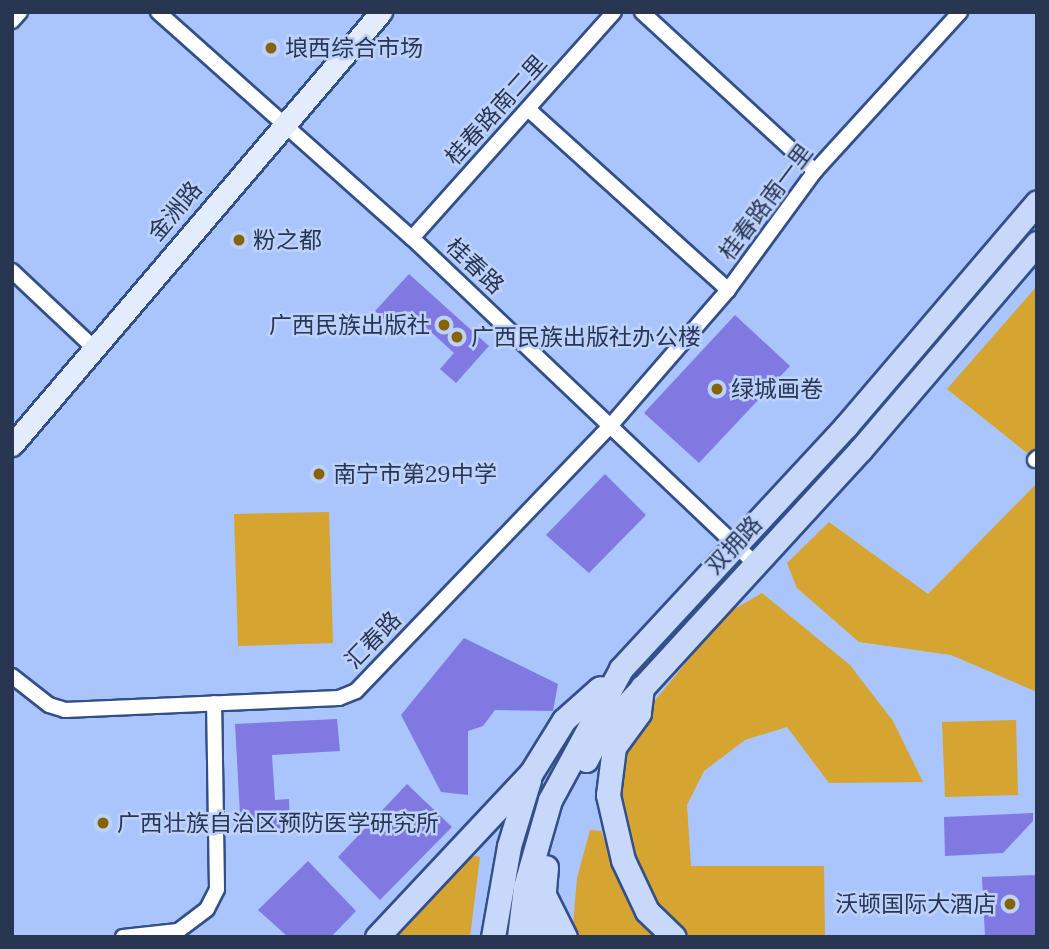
<!DOCTYPE html>
<html>
<head>
<meta charset="utf-8">
<style>
	body { margin:0 }
	#map { position:relative; width:1049px; height:949px; overflow:hidden; background:#a9c5fc; font-family:Lora,"Noto Sans SC",serif }
	div>[style] { position:absolute }
	.green>* { inset:0; background:#d5a431 }
	.building>* { inset:0; background:#8079e2 }
	.roads { filter:drop-shadow(2px 0 #334f8b) drop-shadow(-2px 0 #334f8b) drop-shadow(0 2px #334f8b) drop-shadow(0 -2px #334f8b) }
	.street>* { height:14px; margin:-7px; padding:0 7px; transform-origin:7px; border-radius:7px; background:#fff }
	.secondary>* { height:21px; margin:-10.5px; padding:0 10.5px; transform-origin:10.5px; border-radius:10.5px; background:#e3ecfd }
	.primary>* { height:23px; margin:-11.5px; padding:0 11.5px; transform-origin:11.5px; border-radius:11.5px; background:#c7d8fa }
	.dots>* { width:19px; height:19px; translate:-50% -50%; box-sizing:border-box; border:4px solid #bcd2fc; border-radius:50% }
	span { translate:-50% -50%; white-space:nowrap; text-align:center; line-height:1.15; -webkit-text-stroke:5px #bcd2fc; paint-order:stroke }
	.poi-label { font-size:23px; color:#293652 }
	.left { translate:0 -50%; text-align:left }
	.right { translate:-100% -50%; text-align:right }
	.street-label { font-size:23px; color:#293652 }
	.frame { position:absolute; inset:0; border:14px solid #293652; pointer-events:none }
</style>
</head>
<body>
<div id="map">
	<div class="green">
		<i style="clip-path:polygon(1037px 286px,1037px 461px,947px 389px)"></i>
		<i style="clip-path:polygon(1037px 483px,1037px 692px,951px 655px,859px 642px,797px 588px,787px 563px,829px 522px,928px 594px)"></i>
		<i style="clip-path:polygon(329px 512px,333px 643px,238px 646px,234px 514px)"></i>
		<i style="clip-path:polygon(762px 593px,850px 665px,893px 721px,923px 782px,829px 783px,787px 727px,745px 740px,704px 771px,687px 805px,691px 866px,824px 866px,825px 937px,690px 937px,655px 904px,632px 857px,616px 794px,633px 727px,726px 614px)"></i>
		<i style="clip-path:polygon(1016px 720px,1018px 795px,945px 797px,942px 722px)"></i>
		<i style="clip-path:polygon(590px 830px,601px 831px,625px 893px,660px 937px,572px 937px,577px 878px)"></i>
		<i style="clip-path:polygon(469px 855px,480px 857px,470px 937px,398px 937px)"></i>
	</div>
	<div class="building">
		<i style="clip-path:polygon(409px 274px,489px 346px,456px 383px,440px 369px,454px 353px,408px 311px,394px 327px,375px 311px)"></i>
		<i style="clip-path:polygon(735px 315px,790px 366px,699px 463px,644px 413px)"></i>
		<i style="clip-path:polygon(605px 474px,646px 515px,589px 573px,546px 535px)"></i>
		<i style="clip-path:polygon(464px 638px,558px 684px,553px 711px,495px 710px,483px 726px,468px 731px,468px 795px,441px 792px,401px 715px)"></i>
		<i style="clip-path:polygon(337px 719px,340px 751px,272px 755px,275px 800px,289px 799px,290px 831px,241px 833px,235px 724px)"></i>
		<i style="clip-path:polygon(407px 784px,452px 827px,380px 900px,338px 857px)"></i>
		<i style="clip-path:polygon(1033px 813px,1033px 821px,1003px 853px,945px 856px,944px 817px)"></i>
		<i style="clip-path:polygon(308px 861px,356px 911px,331px 937px,288px 937px,258px 910px)"></i>
		<i style="clip-path:polygon(1037px 875px,1037px 937px,985px 937px,982px 877px)"></i>
	</div>
	<div class="roads">
		<div class="street">
			<i style="left:158px;top:12px;width:340px;rotate:41.7deg"></i>
			<i style="left:412px;top:238px;width:470px;rotate:43.5deg"></i>
			<i style="left:642px;top:12px;width:235px;rotate:42.6deg"></i>
			<i style="left:12px;top:21px;width:12px;rotate:-48deg"></i>
			<i style="left:528px;top:109px;width:270px;rotate:42.1deg"></i>
			<i style="left:412px;top:238px;width:303px;rotate:-48.2deg"></i>
			<i style="left:12px;top:271px;width:114px;rotate:43.2deg"></i>
			<i style="left:1035px;top:460px;width:3px;rotate:-45deg"></i>
			<i style="left:12px;top:676px;width:47px;rotate:38.1deg"></i>
			<i style="left:49px;top:705px;width:17px;rotate:17deg"></i>
			<i style="left:65px;top:710px;width:274px;rotate:-2.5deg"></i>
			<i style="left:339px;top:698px;width:18px;rotate:-22deg"></i>
			<i style="left:356px;top:691px;width:370px;rotate:-46.2deg"></i>
			<i style="left:612px;top:424px;width:177px;rotate:-49.1deg"></i>
			<i style="left:728px;top:290px;width:147px;rotate:-53.8deg"></i>
			<i style="left:815px;top:171px;width:215px;rotate:-47.6deg"></i>
			<i style="left:123px;top:937px;width:55px;rotate:-6.2deg"></i>
			<i style="left:178px;top:931px;width:36px;rotate:-37deg"></i>
			<i style="left:207px;top:909px;width:22px;rotate:-63deg"></i>
			<i style="left:217px;top:889px;width:186px;rotate:-90.9deg"></i>
		</div>
		<div class="secondary">
			<i style="left:12px;top:445px;width:569px;rotate:-49.56deg"></i>
		</div>
		<div class="primary">
			<i style="left:642px;top:687px;width:26px;rotate:97deg"></i>
			<i style="left:639px;top:713px;width:42px;rotate:126.3deg"></i>
			<i style="left:614px;top:747px;width:48px;rotate:97.1deg"></i>
			<i style="left:608px;top:795px;width:67px;rotate:77deg"></i>
			<i style="left:623px;top:860px;width:56px;rotate:64.8deg"></i>
			<i style="left:647px;top:911px;width:37px;rotate:44deg"></i>
			<i style="left:586px;top:760px;width:27px;rotate:-63deg"></i>
			<i style="left:598px;top:736px;width:389px;rotate:-47.5deg"></i>
			<i style="left:861px;top:449px;width:271px;rotate:-49.5deg"></i>
			<i style="left:543px;top:893px;width:49px;rotate:63.4deg"></i>
			<i style="left:377px;top:937px;width:225px;rotate:-46.8deg"></i>
			<i style="left:531px;top:773px;width:62px;rotate:-58.1deg"></i>
			<i style="left:564px;top:720px;width:48px;rotate:-41.6deg"></i>
			<i style="left:493px;top:937px;width:92px;rotate:-80deg"></i>
			<i style="left:509px;top:846px;width:69px;rotate:-73.1deg"></i>
			<i style="left:519px;top:937px;width:50px;rotate:-83.2deg"></i>
			<i style="left:525px;top:887px;width:91px;rotate:-74deg"></i>
			<i style="left:550px;top:800px;width:149px;rotate:-61.5deg"></i>
			<i style="left:621px;top:669px;width:331px;rotate:-47.2deg"></i>
			<i style="left:846px;top:426px;width:294px;rotate:-49.5deg"></i>
			<i style="left:540px;top:937px;width:70px;rotate:-85.1deg"></i>
		</div>
	</div>
	<div class="dots">
		<i style="left:271px;top:48px;background:#886400"></i>
		<i style="left:239px;top:240px;background:#886400"></i>
		<i style="left:444px;top:325px;background:#886400"></i>
		<i style="left:457px;top:337px;background:#886400"></i>
		<i style="left:717px;top:389px;background:#886400"></i>
		<i style="left:319px;top:474px;background:#886400"></i>
		<i style="left:103px;top:823px;background:#886400"></i>
		<i style="left:1010px;top:904px;background:#886400"></i>
	</div>
	<div class="poi-label">
		<span class="left" style="left:285px;top:48px">埌西综合市场</span>
		<span class="left" style="left:253px;top:240px">粉之都</span>
		<span class="right" style="left:430px;top:325px">广西民族出版社</span>
		<span class="left" style="left:471px;top:337px">广西民族出版社办公楼</span>
		<span class="left" style="left:731px;top:389px">绿城画卷</span>
		<span class="left" style="left:333px;top:474px">南宁市第29中学</span>
		<span class="left" style="left:117px;top:823px">广西壮族自治区预防医学研究所</span>
		<span class="right" style="left:996px;top:904px">沃顿国际大酒店</span>
	</div>
	<div class="street-label">
		<span style="left:496px;top:110px;rotate:-48deg">桂春路南二里</span>
		<span style="left:766px;top:202px;rotate:-53deg">桂春路南一里</span>
		<span style="left:175px;top:211px;rotate:-50deg">金洲路</span>
		<span style="left:475px;top:266px;rotate:43deg">桂春路</span>
		<span style="left:734px;top:545px;rotate:-47deg">双拥路</span>
		<span style="left:373px;top:640px;rotate:-46deg">汇春路</span>
	</div>
	<div class="frame"></div>
</div>
</body>
</html>
